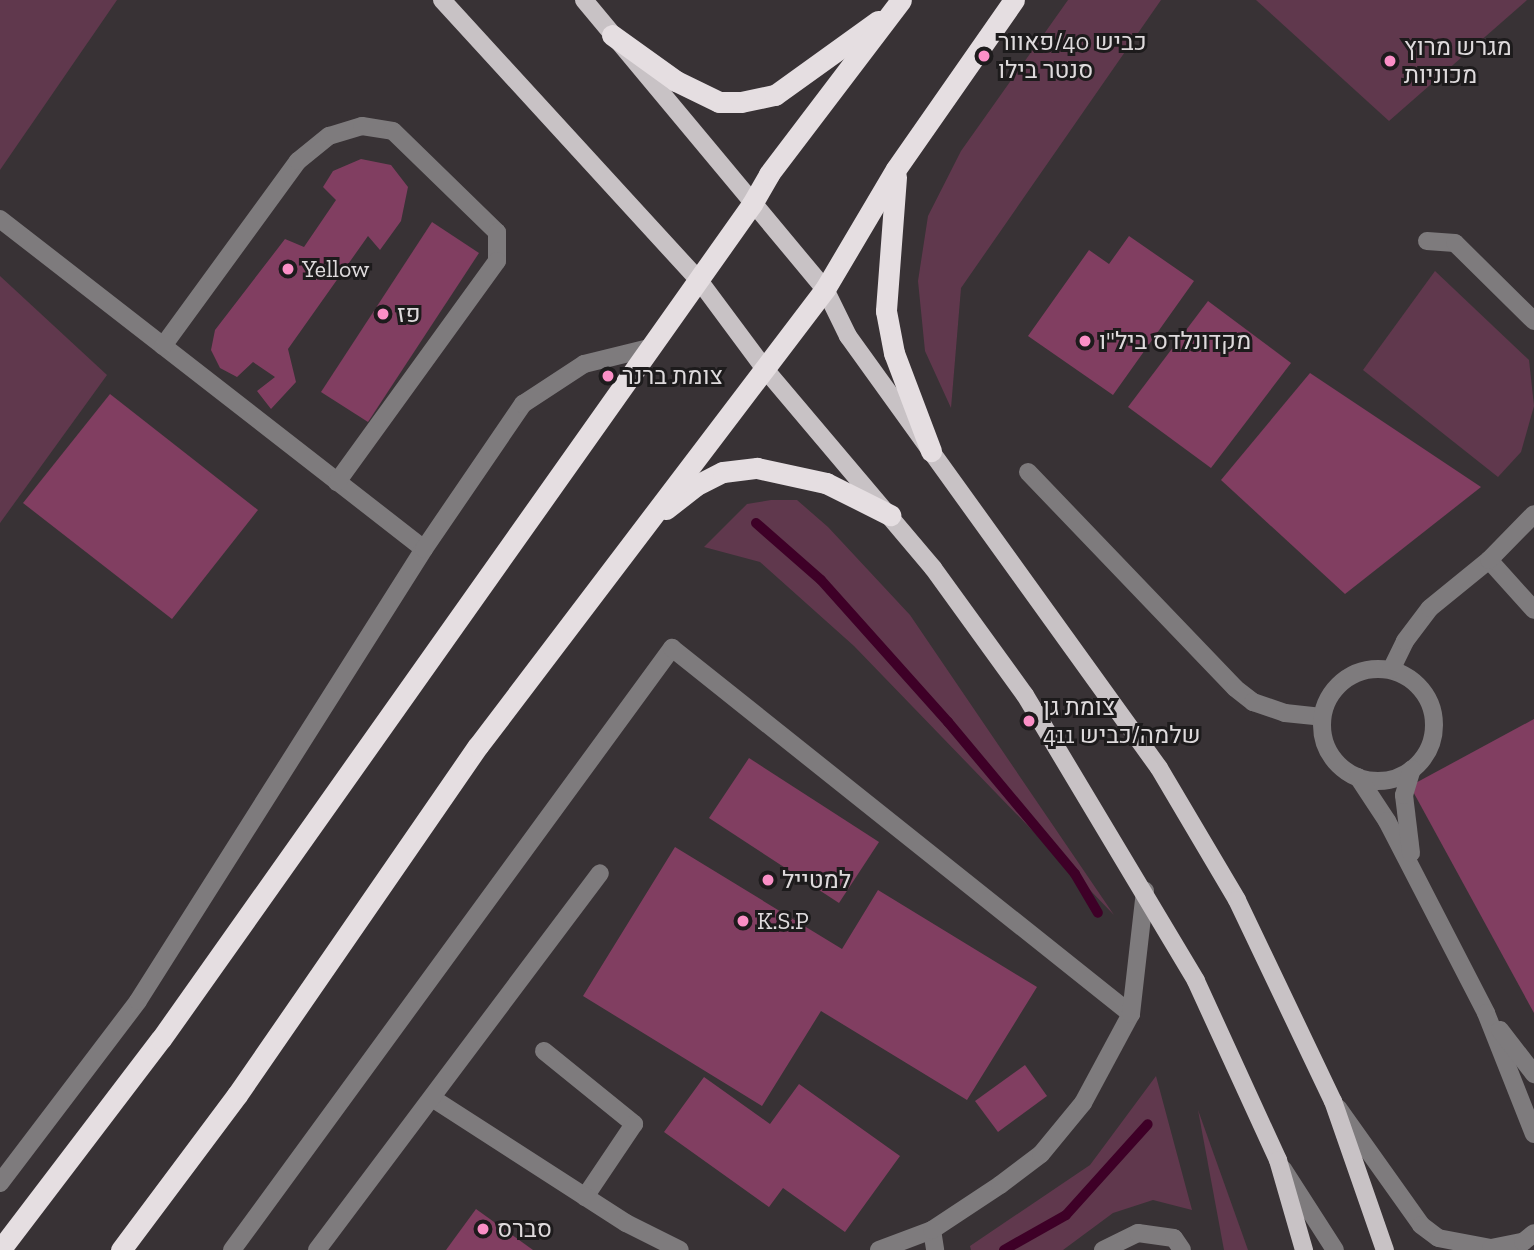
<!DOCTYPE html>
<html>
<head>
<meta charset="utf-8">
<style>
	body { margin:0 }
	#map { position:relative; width:1534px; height:1250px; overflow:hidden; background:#383235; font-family:"Zilla Slab",Heebo,serif }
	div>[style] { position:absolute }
	.green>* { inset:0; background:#60384d }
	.stream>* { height:10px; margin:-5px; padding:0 5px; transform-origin:5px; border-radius:5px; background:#3e0027 }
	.building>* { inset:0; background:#813e61 }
	.minor>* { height:18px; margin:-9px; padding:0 9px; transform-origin:9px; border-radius:9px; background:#7e7b7d }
	.minor>.ring { margin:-9px; padding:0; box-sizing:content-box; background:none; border:18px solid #7e7b7d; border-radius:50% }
	.major>* { height:18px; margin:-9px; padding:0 9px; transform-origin:9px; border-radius:9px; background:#c8c2c5 }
	.highway>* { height:21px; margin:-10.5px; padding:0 10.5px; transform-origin:10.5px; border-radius:10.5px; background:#e5dee1 }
	.dots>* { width:19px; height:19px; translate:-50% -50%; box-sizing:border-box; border:4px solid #1d1b1c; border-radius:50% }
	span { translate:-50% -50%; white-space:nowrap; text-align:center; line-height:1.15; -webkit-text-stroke:6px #1d1b1c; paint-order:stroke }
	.poi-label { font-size:24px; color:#dedadc }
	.left { translate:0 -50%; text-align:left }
</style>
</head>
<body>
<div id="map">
	<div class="green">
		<i style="clip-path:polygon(0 0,117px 0,0 170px)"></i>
		<i style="clip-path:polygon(1068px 0,1161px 0,961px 288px,951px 408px,925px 351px,918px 281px,928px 216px,961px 151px)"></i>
		<i style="clip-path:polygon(1256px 0,1527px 0,1389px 121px)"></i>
		<i style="clip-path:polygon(1435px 271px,1529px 360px,1534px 406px,1521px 452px,1498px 477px,1363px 370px)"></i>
		<i style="clip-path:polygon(0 276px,107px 375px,0 523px)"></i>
		<i style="clip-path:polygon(771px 500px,797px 500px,828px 527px,910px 615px,1114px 915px,854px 646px,760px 562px,704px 547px,747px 504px)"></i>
		<i style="clip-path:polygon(1156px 1076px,1192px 1210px,1153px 1200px,1113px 1213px,1063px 1250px,971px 1250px,970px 1246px,1090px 1165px)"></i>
		<i style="clip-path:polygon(1198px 1110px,1248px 1250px,1224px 1250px)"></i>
	</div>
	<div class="stream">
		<i style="left:756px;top:523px;width:86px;rotate:41.2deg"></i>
		<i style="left:821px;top:580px;width:191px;rotate:48.2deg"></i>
		<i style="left:948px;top:722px;width:198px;rotate:50.1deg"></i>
		<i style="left:1075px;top:874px;width:45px;rotate:59.5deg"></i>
		<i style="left:1004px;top:1250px;width:71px;rotate:-29.4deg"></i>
		<i style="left:1066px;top:1215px;width:122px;rotate:-48deg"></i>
	</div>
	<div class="building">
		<i style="clip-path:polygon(361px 159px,391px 165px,408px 187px,401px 221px,380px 250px,368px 236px,288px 349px,296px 382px,271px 409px,257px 391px,275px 377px,253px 362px,237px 377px,220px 368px,211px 350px,215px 330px,285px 239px,304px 247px,336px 200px,323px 187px,333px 171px)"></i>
		<i style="clip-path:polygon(432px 222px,479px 253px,368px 422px,321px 392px)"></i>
		<i style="clip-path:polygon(1129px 236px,1194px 281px,1113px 395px,1028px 336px,1089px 250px,1109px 264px)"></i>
		<i style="clip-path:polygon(1208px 301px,1291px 363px,1211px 468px,1128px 407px)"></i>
		<i style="clip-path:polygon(1310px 373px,1481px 487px,1345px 594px,1221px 480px)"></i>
		<i style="clip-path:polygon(110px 394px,258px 510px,172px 619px,23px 503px)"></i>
		<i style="clip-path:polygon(1534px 719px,1534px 1013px,1410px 786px)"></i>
		<i style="clip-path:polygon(749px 758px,879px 842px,839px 903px,709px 818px)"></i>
		<i style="clip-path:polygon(675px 847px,842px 949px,878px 890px,1037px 987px,967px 1100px,821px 1011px,762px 1106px,583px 996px)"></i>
		<i style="clip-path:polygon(1025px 1065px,1047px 1096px,998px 1132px,975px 1101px)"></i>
		<i style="clip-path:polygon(704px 1077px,770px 1124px,799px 1084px,900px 1156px,845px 1232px,783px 1188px,769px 1207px,664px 1132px)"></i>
		<i style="clip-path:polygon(476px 1209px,533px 1250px,446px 1250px)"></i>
	</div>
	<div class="minor">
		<i style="left:0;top:219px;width:537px;rotate:37.89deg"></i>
		<i style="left:1427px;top:241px;width:28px;rotate:4deg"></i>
		<i style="left:1455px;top:243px;width:111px;rotate:44.6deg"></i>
		<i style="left:163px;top:346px;width:229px;rotate:-53.9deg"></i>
		<i style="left:298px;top:161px;width:40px;rotate:-39deg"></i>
		<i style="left:329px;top:136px;width:34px;rotate:-17deg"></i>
		<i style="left:362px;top:126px;width:31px;rotate:9deg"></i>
		<i style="left:393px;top:131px;width:145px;rotate:44.2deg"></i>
		<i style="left:497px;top:232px;width:29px;rotate:90deg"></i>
		<i style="left:497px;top:261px;width:273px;rotate:125.9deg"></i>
		<i style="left:1028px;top:472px;width:299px;rotate:46.2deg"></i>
		<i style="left:1235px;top:688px;width:23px;rotate:38deg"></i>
		<i style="left:1253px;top:702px;width:34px;rotate:19deg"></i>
		<i style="left:1285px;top:713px;width:37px;rotate:6deg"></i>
		<i style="left:1489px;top:560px;width:67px;rotate:48deg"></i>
		<i class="ring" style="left:1322px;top:669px;width:94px;height:94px"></i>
		<i style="left:1391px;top:670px;width:32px;rotate:-64deg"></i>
		<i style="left:1405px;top:641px;width:41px;rotate:-52.9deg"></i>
		<i style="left:1430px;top:608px;width:76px;rotate:-39.1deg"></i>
		<i style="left:1489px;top:560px;width:64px;rotate:-45.6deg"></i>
		<i style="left:1358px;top:777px;width:53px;rotate:56.6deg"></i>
		<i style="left:1387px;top:821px;width:216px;rotate:62.7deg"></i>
		<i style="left:1486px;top:1013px;width:130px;rotate:68.4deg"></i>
		<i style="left:1411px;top:853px;width:58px;rotate:-96.9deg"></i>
		<i style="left:1404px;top:795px;width:27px;rotate:-73deg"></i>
		<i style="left:1500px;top:1030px;width:56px;rotate:52.3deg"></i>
		<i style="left:544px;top:1051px;width:116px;rotate:39deg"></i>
		<i style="left:634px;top:1124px;width:88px;rotate:123.9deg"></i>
		<i style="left:432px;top:1098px;width:231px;rotate:32.8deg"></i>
		<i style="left:626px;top:1223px;width:60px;rotate:26.6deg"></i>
		<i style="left:1338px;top:1108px;width:143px;rotate:54.6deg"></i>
		<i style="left:1421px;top:1225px;width:21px;rotate:37deg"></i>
		<i style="left:1438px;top:1238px;width:54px;rotate:10.7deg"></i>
		<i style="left:1491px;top:1248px;width:33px;rotate:-11deg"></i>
		<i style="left:1523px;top:1242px;width:14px;rotate:-39deg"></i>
		<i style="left:1283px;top:1169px;width:96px;rotate:57.3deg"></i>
		<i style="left:0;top:1183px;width:228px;rotate:-52.8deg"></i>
		<i style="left:138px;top:1001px;width:535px;rotate:-57.68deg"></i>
		<i style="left:424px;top:549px;width:176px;rotate:-55.7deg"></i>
		<i style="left:523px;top:404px;width:73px;rotate:-33.3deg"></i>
		<i style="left:584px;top:364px;width:67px;rotate:-13.8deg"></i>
		<i style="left:932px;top:1230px;width:20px;rotate:81deg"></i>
		<i style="left:232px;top:1250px;width:746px;rotate:-53.84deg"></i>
		<i style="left:672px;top:648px;width:587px;rotate:38.57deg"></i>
		<i style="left:317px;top:1250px;width:471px;rotate:-53.1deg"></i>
		<i style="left:879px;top:1250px;width:57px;rotate:-20.7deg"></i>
		<i style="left:932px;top:1230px;width:82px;rotate:-33.5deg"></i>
		<i style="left:1000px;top:1185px;width:51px;rotate:-37.1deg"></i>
		<i style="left:1041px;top:1154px;width:66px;rotate:-50.5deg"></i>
		<i style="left:1083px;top:1103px;width:101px;rotate:-61.7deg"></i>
		<i style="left:1131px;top:1014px;width:124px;rotate:-83.5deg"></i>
		<i style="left:1103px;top:1250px;width:39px;rotate:-26deg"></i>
		<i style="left:1138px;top:1233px;width:36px;rotate:8deg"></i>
		<i style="left:1174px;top:1238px;width:14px;rotate:56deg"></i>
	</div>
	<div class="major">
		<i style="left:442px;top:0;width:379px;rotate:47.5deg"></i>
		<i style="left:698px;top:279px;width:111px;rotate:53.4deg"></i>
		<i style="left:764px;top:368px;width:262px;rotate:49.8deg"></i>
		<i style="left:933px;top:568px;width:157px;rotate:54.1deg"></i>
		<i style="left:1025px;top:695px;width:333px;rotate:59.1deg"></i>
		<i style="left:1196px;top:981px;width:197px;rotate:65.4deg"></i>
		<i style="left:1278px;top:1160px;width:94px;rotate:73.9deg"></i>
		<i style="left:584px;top:0;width:376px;rotate:50.2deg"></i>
		<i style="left:825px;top:289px;width:52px;rotate:63.9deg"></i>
		<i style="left:848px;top:336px;width:532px;rotate:54.25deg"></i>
		<i style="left:1159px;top:768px;width:153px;rotate:59.4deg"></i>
		<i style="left:1237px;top:900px;width:223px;rotate:64.5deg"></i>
		<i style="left:1333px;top:1101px;width:158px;rotate:70.8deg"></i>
	</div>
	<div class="highway">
		<i style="left:612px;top:35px;width:79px;rotate:35.7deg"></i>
		<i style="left:676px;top:81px;width:48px;rotate:26deg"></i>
		<i style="left:719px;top:102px;width:22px"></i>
		<i style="left:741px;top:102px;width:35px;rotate:-12deg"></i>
		<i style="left:775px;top:95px;width:127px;rotate:-35.7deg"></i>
		<i style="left:896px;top:177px;width:134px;rotate:94.3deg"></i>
		<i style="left:886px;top:311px;width:43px;rotate:79.2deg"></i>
		<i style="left:894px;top:353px;width:105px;rotate:69.3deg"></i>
		<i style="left:666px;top:509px;width:37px;rotate:-38deg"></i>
		<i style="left:695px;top:486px;width:31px;rotate:-27deg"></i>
		<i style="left:723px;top:472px;width:34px;rotate:-7deg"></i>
		<i style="left:757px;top:468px;width:71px;rotate:12.3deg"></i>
		<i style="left:826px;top:483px;width:72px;rotate:26.6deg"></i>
		<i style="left:0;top:1250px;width:265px;rotate:-52.7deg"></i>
		<i style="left:161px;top:1039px;width:1023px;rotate:-54.71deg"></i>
		<i style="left:752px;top:204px;width:34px;rotate:-60deg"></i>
		<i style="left:769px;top:174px;width:218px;rotate:-52.8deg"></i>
		<i style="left:121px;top:1250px;width:194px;rotate:-53.2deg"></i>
		<i style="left:237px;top:1095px;width:424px;rotate:-55.4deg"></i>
		<i style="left:478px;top:746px;width:574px;rotate:-52.79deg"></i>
		<i style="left:825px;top:289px;width:139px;rotate:-59.4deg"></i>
		<i style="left:896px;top:169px;width:206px;rotate:-55.1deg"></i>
	</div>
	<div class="dots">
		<i style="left:984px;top:56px;background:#fa8fc6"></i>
		<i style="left:1390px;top:61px;background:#fa8fc6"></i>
		<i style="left:288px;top:269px;background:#fa8fc6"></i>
		<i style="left:383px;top:314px;background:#fa8fc6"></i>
		<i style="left:1085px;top:341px;background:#fa8fc6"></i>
		<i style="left:608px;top:376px;background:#fa8fc6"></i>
		<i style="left:1029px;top:721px;background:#fa8fc6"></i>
		<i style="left:768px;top:880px;background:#fa8fc6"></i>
		<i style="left:743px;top:921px;background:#fa8fc6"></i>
		<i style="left:483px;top:1229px;background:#fa8fc6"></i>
	</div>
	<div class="poi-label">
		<span class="left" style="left:998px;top:56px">כביש 40/פאוור<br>סנטר בילו</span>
		<span class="left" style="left:1404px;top:61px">מגרש מרוץ<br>מכוניות</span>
		<span class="left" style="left:302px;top:269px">Yellow</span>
		<span class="left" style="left:397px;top:314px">פז</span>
		<span class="left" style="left:1099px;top:341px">מקדונלדס ביל"ו</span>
		<span class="left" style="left:622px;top:376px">צומת ברנר</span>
		<span class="left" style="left:1043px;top:721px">צומת גן<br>שלמה/כביש 411</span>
		<span class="left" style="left:782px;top:880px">למטייל</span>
		<span class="left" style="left:757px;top:921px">K.S.P</span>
		<span class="left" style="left:497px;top:1229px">סברס</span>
	</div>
</div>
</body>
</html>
